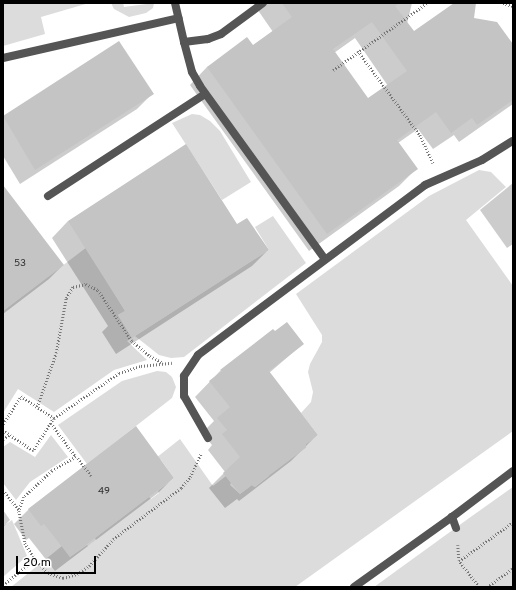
<!DOCTYPE html>
<html>
<head>
<meta charset="utf-8">
<style>
	body { margin:0 }
	#map { position:relative; width:516px; height:590px; overflow:hidden; background:#fff; font-family:Overpass,sans-serif }
	div>[style] { position:absolute }
	.green>* { inset:0; background:#dcdcdc }
	.shadow>* { inset:0; background:#0003 }
	.building>* { inset:0; background:#c4c4c4 }
	.path>* { height:2.5px; margin-top:-1.25px; transform-origin:0; background:repeating-linear-gradient(90deg,#777 0 1px,transparent 0 3px) }
	.lane>* { height:8px; margin:-4px; padding:0 4px; transform-origin:4px; border-radius:4px; background:#555 }
	span { translate:-50% -50%; white-space:nowrap; text-align:center; line-height:1.15; -webkit-text-stroke:4px #fff; paint-order:stroke }
	.number-label { font-size:10px; color:#313131 }
	.number-label span { -webkit-text-stroke-width:0 }
	.frame { position:absolute; inset:0; border:4px solid #000; pointer-events:none }
	.scale { position:absolute; left:16px; top:556px; width:80px; height:18px; box-sizing:border-box; border:2px solid #000; border-top:0; padding-left:5px; font-size:12px; line-height:14px; white-space:nowrap; color:#000; -webkit-text-stroke:3px #fff; paint-order:stroke }
</style>
</head>
<body>
<div id="map">
	<div class="green">
		<i style="clip-path:polygon(3px 3px,89px 3px,41px 17px,45px 34px,3px 46px)"></i>
		<i style="clip-path:polygon(111px 3px,123px 3px,124px 7px,154px 3px,153px 8px,146px 13px,129px 17px,114px 9px)"></i>
		<i style="clip-path:polygon(192px 114px,200px 115px,210px 121px,220px 131px,251px 182px,222px 200px,172px 123px)"></i>
		<i style="clip-path:polygon(479px 170px,491px 172px,506px 187px,466px 220px,513px 286px,513px 431px,295px 587px,11px 587px,62px 546px,70px 557px,87px 545px,88px 546px,96px 540px,95px 538px,149px 497px,151px 499px,159px 493px,158px 491px,174px 478px,161px 460px,156px 458px,180px 439px,213px 486px,226px 476px,231px 483px,230px 485px,240px 494px,252px 485px,255px 487px,269px 476px,267px 473px,307px 447px,305px 445px,318px 435px,301px 413px,311px 402px,313px 392px,308px 372px,310px 364px,322px 342px,322px 335px,296px 294px,429px 196px)"></i>
		<i style="clip-path:polygon(273px 216px,306px 263px,184px 357px,171px 358px,159px 355px,135px 336px,269px 250px,255px 227px)"></i>
		<i style="clip-path:polygon(87px 247px,125px 311px,118px 315px,132px 338px,127px 341px,147px 360px,114px 370px,54px 412px,18px 389px,3px 413px,3px 311px)"></i>
		<i style="clip-path:polygon(157px 371px,166px 372px,172px 377px,176px 387px,172px 398px,87px 464px,58px 425px,122px 381px)"></i>
		<i style="clip-path:polygon(51px 435px,68px 457px,30px 482px,16px 500px,3px 483px,3px 447px,10px 442px,35px 457px)"></i>
		<i style="clip-path:polygon(513px 487px,513px 587px,374px 587px,472px 516px)"></i>
		<i style="clip-path:polygon(12px 520px,27px 556px,3px 577px,3px 526px)"></i>
	</div>
	<div class="shadow">
		<i style="clip-path:polygon(evenodd,253px 3px,412px 3px,403px 40px,460px 3px,475px 3px,473px 19px,513px 46px,513px 104px,459px 142px,454px 135px,433px 149px,418px 129px,398px 143px,416px 169px,399px 186px,309px 251px,190px 85px,207px 67px,253px 46px,273px 32px,253px 3px,355px 38px,388px 86px,368px 100px,334px 53px,355px 38px)"></i>
		<i style="clip-path:polygon(119px 42px,152px 94px,137px 109px,20px 184px,3px 156px,3px 117px)"></i>
		<i style="clip-path:polygon(513px 183px,513px 244px,507px 248px,480px 210px)"></i>
		<i style="clip-path:polygon(3px 186px,63px 265px,49px 279px,3px 314px)"></i>
		<i style="clip-path:polygon(68px 221px,237px 225px,268px 250px,252px 266px,116px 354px,102px 332px,108px 326px,52px 238px)"></i>
		<i style="clip-path:polygon(275px 332px,303px 344px,269px 373px,317px 435px,291px 461px,239px 501px,237px 499px,225px 508px,209px 488px,225px 472px,208px 450px,212px 445px,202px 433px,214px 421px,195px 397px,221px 370px)"></i>
		<i style="clip-path:polygon(173px 478px,158px 493px,55px 571px,29px 538px,26px 540px,14px 524px,29px 509px)"></i>
		<i style="clip-path:polygon(3px 510px,10px 520px,3px 527px)"></i>
	</div>
	<div class="building">
		<i style="clip-path:polygon(evenodd,282px 3px,400px 3px,395px 6px,414px 31px,454px 3px,476px 3px,474px 18px,497px 22px,513px 44px,513px 100px,477px 125px,472px 118px,451px 133px,436px 112px,397px 140px,418px 169px,327px 234px,207px 67px,247px 37px,253px 45px,292px 17px,282px 3px,372px 22px,407px 71px,368px 98px,333px 49px,372px 22px)"></i>
		<i style="clip-path:polygon(119px 41px,154px 94px,35px 170px,3px 116px)"></i>
		<i style="clip-path:polygon(186px 144px,237px 224px,247px 218px,269px 250px,132px 338px,118px 315px,125px 311px,68px 221px)"></i>
		<i style="clip-path:polygon(3px 185px,64px 265px,3px 311px)"></i>
		<i style="clip-path:polygon(287px 322px,304px 344px,269px 371px,318px 435px,305px 445px,307px 447px,254px 487px,252px 485px,240px 494px,223px 473px,240px 457px,222px 434px,227px 430px,217px 418px,230px 407px,209px 381px,222px 371px,220px 370px,273px 329px,275px 331px)"></i>
		<i style="clip-path:polygon(136px 426px,174px 478px,70px 557px,44px 524px,41px 526px,28px 509px)"></i>
	</div>
	<div class="path">
		<i style="left:503px;top:3px;width:10px;rotate:17deg"></i>
		<i style="left:358px;top:51px;width:104px;rotate:53.6deg"></i>
		<i style="left:420px;top:135px;width:31px;rotate:65deg"></i>
		<i style="left:333px;top:70px;width:115px;rotate:-35.5deg"></i>
		<i style="left:37px;top:407px;width:57px;rotate:-70.6deg"></i>
		<i style="left:56px;top:353px;width:56px;rotate:-79.7deg"></i>
		<i style="left:66px;top:298px;width:13px;rotate:-58deg"></i>
		<i style="left:73px;top:287px;width:13px;rotate:-13deg"></i>
		<i style="left:86px;top:284px;width:13px;rotate:27deg"></i>
		<i style="left:98px;top:290px;width:61px;rotate:56.3deg"></i>
		<i style="left:132px;top:341px;width:23px;rotate:40deg"></i>
		<i style="left:150px;top:356px;width:15px;rotate:28deg"></i>
		<i style="left:54px;top:418px;width:79px;rotate:-34.7deg"></i>
		<i style="left:119px;top:373px;width:23px;rotate:-18deg"></i>
		<i style="left:141px;top:366px;width:31px;rotate:-6deg"></i>
		<i style="left:51px;top:423px;width:42px;rotate:53.7deg"></i>
		<i style="left:3px;top:424px;width:33px;rotate:-57deg"></i>
		<i style="left:21px;top:396px;width:40px;rotate:34deg"></i>
		<i style="left:54px;top:418px;width:39px;rotate:122deg"></i>
		<i style="left:33px;top:451px;width:36px;rotate:-146deg"></i>
		<i style="left:3px;top:439px;width:7px;rotate:-34deg"></i>
		<i style="left:91px;top:476px;width:24px;rotate:-128deg"></i>
		<i style="left:76px;top:457px;width:28px;rotate:150deg"></i>
		<i style="left:52px;top:471px;width:38px;rotate:137deg"></i>
		<i style="left:24px;top:497px;width:15px;rotate:110deg"></i>
		<i style="left:19px;top:511px;width:33px;rotate:79deg"></i>
		<i style="left:25px;top:543px;width:19px;rotate:58deg"></i>
		<i style="left:35px;top:559px;width:19px;rotate:47deg"></i>
		<i style="left:48px;top:573px;width:16px;rotate:18deg"></i>
		<i style="left:63px;top:578px;width:15px;rotate:-16deg"></i>
		<i style="left:77px;top:574px;width:14px;rotate:-34deg"></i>
		<i style="left:89px;top:566px;width:36px;rotate:-48deg"></i>
		<i style="left:113px;top:539px;width:85px;rotate:-36.9deg"></i>
		<i style="left:181px;top:488px;width:14px;rotate:-51deg"></i>
		<i style="left:190px;top:477px;width:26px;rotate:-65deg"></i>
		<i style="left:3px;top:490px;width:26px;rotate:51deg"></i>
		<i style="left:458px;top:545px;width:15px;rotate:86deg"></i>
		<i style="left:3px;top:585px;width:41px;rotate:-39.1deg"></i>
		<i style="left:479px;top:587px;width:33px;rotate:-128deg"></i>
		<i style="left:459px;top:561px;width:67px;rotate:-35.8deg"></i>
		<i style="left:487px;top:587px;width:32px;rotate:-36deg"></i>
	</div>
	<div class="lane">
		<i style="left:175px;top:3px;width:40px;rotate:77deg"></i>
		<i style="left:184px;top:42px;width:24px;rotate:-7deg"></i>
		<i style="left:208px;top:39px;width:14px;rotate:-21deg"></i>
		<i style="left:221px;top:34px;width:52px;rotate:-36.4deg"></i>
		<i style="left:184px;top:42px;width:31px;rotate:75deg"></i>
		<i style="left:192px;top:72px;width:16px;rotate:60deg"></i>
		<i style="left:200px;top:86px;width:213px;rotate:54.2deg"></i>
		<i style="left:3px;top:58px;width:180px;rotate:-12.8deg"></i>
		<i style="left:48px;top:196px;width:187px;rotate:-33deg"></i>
		<i style="left:208px;top:438px;width:48px;rotate:-119.7deg"></i>
		<i style="left:184px;top:396px;width:20px;rotate:-90deg"></i>
		<i style="left:184px;top:376px;width:25px;rotate:-56deg"></i>
		<i style="left:198px;top:355px;width:284px;rotate:-36.8deg"></i>
		<i style="left:425px;top:185px;width:62px;rotate:-23.7deg"></i>
		<i style="left:482px;top:160px;width:36px;rotate:-32deg"></i>
		<i style="left:456px;top:528px;width:12px;rotate:-110deg"></i>
		<i style="left:452px;top:517px;width:76px;rotate:-37deg"></i>
		<i style="left:354px;top:587px;width:120px;rotate:-35.5deg"></i>
	</div>
	<div class="number-label">
		<span style="left:20px;top:264px">53</span>
		<span style="left:104px;top:492px">49</span>
	</div>
	<div class="frame"></div>
	<div class="scale">20 m</div>
</div>
</body>
</html>
